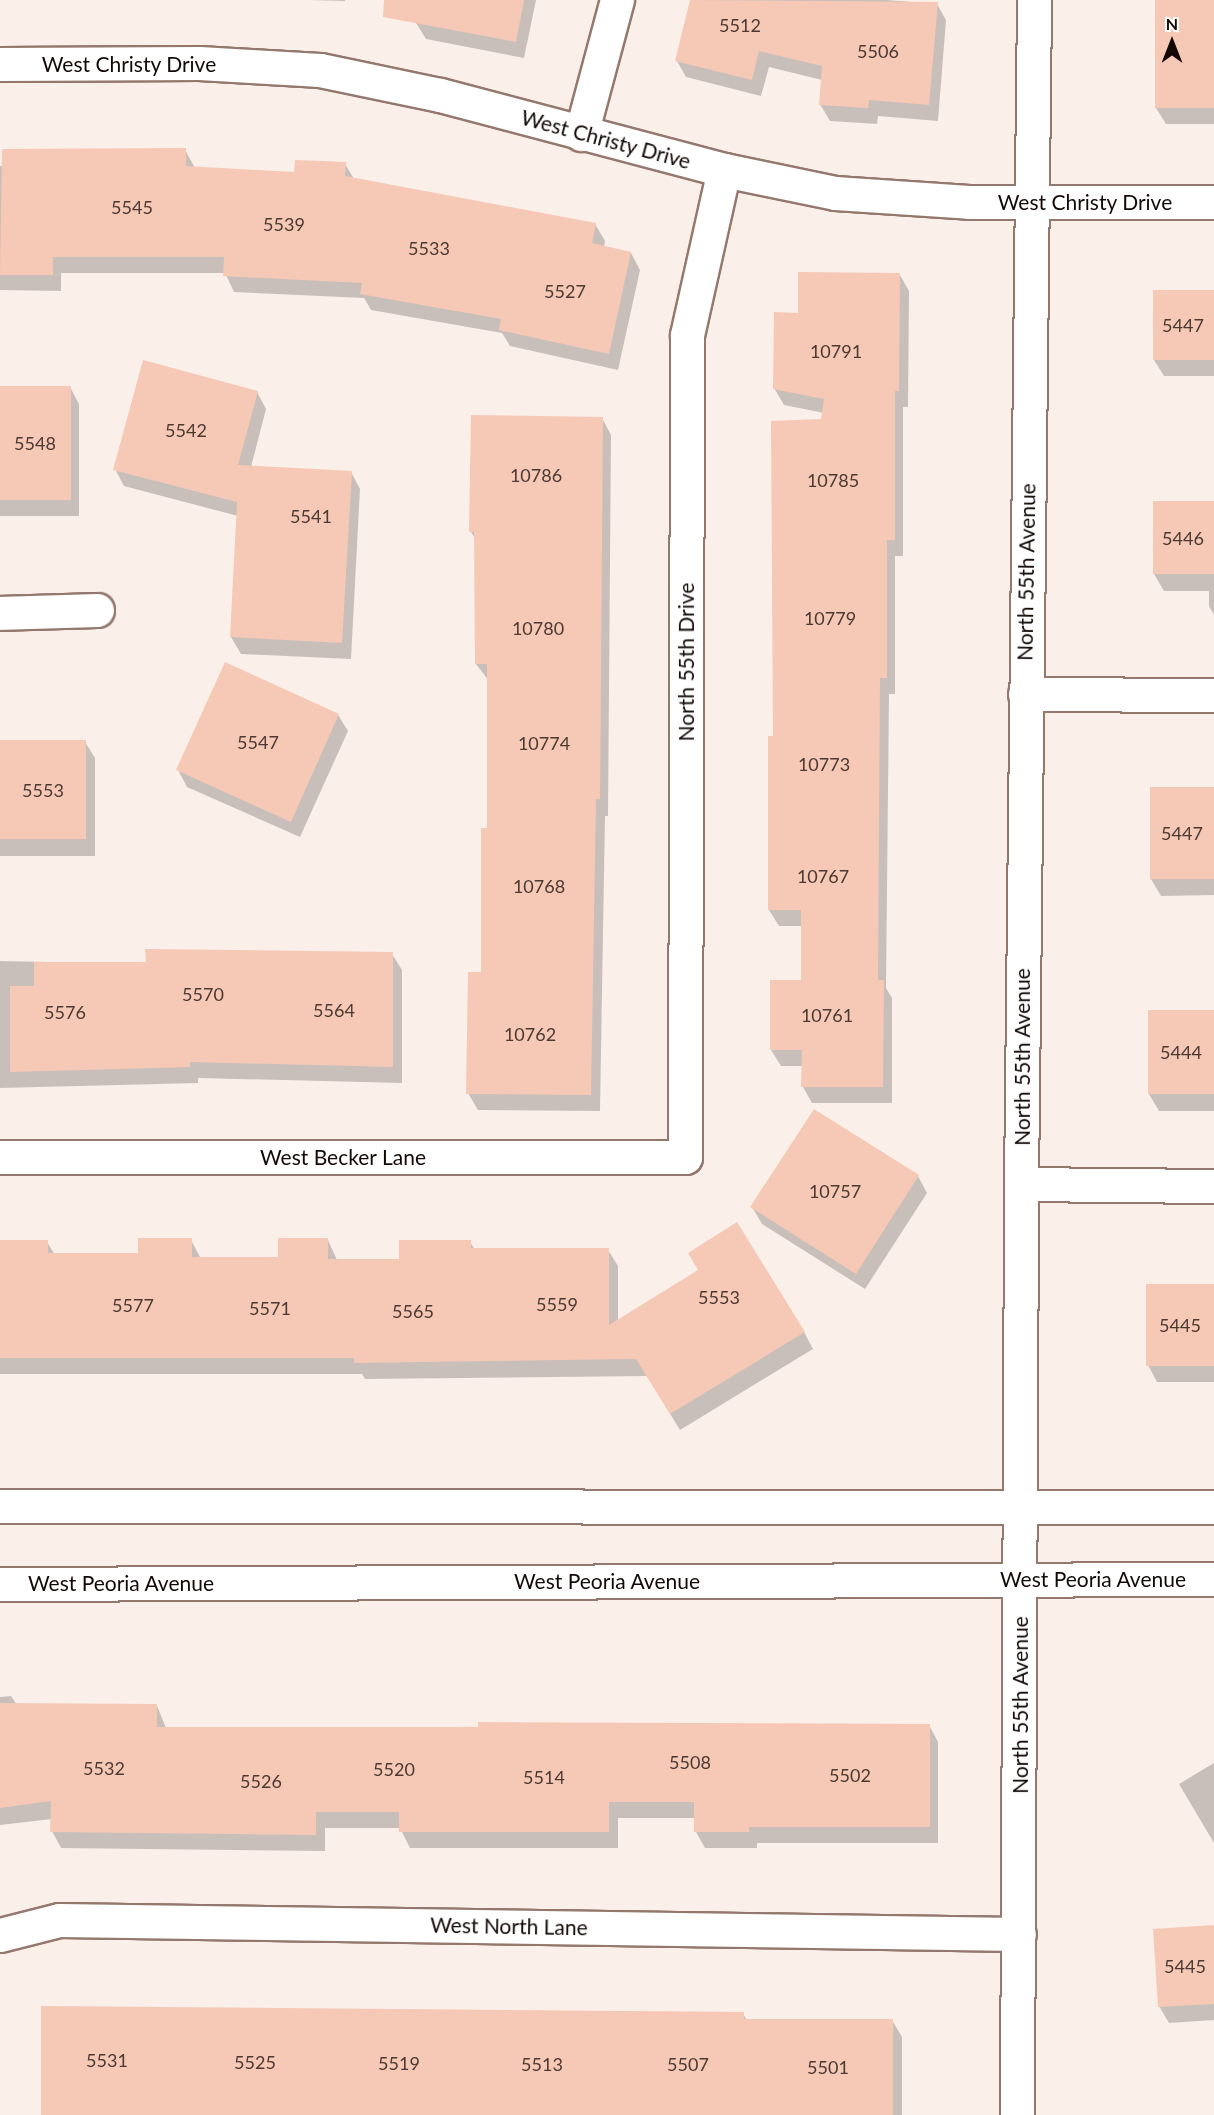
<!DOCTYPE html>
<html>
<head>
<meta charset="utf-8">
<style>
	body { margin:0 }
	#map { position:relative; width:1214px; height:2115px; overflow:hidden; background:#fbefea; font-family:Lato,sans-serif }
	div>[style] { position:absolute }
	.shadow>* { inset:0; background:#0003 }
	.building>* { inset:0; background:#f6c8b6 }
	.roads { filter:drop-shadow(2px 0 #94786d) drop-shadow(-2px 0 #94786d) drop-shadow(0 2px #94786d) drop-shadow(0 -2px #94786d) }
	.minor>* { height:33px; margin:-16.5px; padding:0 16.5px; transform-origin:16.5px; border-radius:16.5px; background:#fff }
	.major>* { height:33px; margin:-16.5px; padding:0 16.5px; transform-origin:16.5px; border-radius:16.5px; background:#fff }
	span { translate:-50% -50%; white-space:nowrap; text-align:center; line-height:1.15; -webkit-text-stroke:4.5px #fff; paint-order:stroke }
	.number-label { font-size:18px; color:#4b3932 }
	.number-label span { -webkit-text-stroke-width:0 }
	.street-label { font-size:21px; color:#120906 }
	.north { position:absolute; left:1142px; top:12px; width:60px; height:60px; -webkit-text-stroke:4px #fff; paint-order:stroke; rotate:0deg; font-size:16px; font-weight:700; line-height:24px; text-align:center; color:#120906 }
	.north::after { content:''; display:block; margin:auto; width:21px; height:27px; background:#120906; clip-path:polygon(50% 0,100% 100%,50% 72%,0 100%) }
</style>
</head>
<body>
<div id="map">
	<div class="shadow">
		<i style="clip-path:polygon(309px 0,345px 0,345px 1px)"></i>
		<i style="clip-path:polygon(421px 0,536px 0,524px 58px,426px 39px,416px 23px)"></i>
		<i style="clip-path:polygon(692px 0,887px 0,937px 4px,946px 20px,938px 121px,878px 116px,877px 124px,830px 121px,820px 104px,822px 80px,769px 67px,761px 96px,686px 77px,677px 61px)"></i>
		<i style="clip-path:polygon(1156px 0,1214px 0,1214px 124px,1166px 124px,1156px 108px)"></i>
		<i style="clip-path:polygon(185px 150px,195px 168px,296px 173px,345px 164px,354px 179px,595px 224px,605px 241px,604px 247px,631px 253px,640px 270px,618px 370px,510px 346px,502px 333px,371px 310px,364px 298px,234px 292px,225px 273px,61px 273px,61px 291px,0 290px,0 166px)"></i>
		<i style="clip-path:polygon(900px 275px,909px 291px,908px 407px,903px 407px,903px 556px,895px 556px,895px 694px,889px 694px,886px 988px,892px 998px,892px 1103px,812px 1103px,803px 1087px,803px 1066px,781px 1066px,771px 1050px,802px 982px,802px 926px,779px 926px,769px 910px,774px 737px,824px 413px,784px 405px,774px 388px,799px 315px)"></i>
		<i style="clip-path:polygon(1214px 292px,1214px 376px,1164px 376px,1154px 360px)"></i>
		<i style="clip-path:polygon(0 387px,70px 387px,79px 404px,79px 516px,0 516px)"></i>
		<i style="clip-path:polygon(257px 392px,266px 409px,251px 467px,351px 472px,360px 489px,351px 659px,241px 654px,231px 637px,238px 516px,124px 486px,115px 469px)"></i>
		<i style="clip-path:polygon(602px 418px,611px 435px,608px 816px,605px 816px,600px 1111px,478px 1110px,468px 1093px,482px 974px,489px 830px,489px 681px,476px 664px,476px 540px,471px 532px)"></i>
		<i style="clip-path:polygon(1154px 502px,1214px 502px,1214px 615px,1209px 606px,1209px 591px,1164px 591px,1154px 574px)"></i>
		<i style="clip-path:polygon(338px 715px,348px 731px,300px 837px,187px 787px,178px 770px)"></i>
		<i style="clip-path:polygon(0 742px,85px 742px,95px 758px,95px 856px,0 856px)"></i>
		<i style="clip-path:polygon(1151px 788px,1214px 789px,1214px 895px,1161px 896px,1151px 879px)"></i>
		<i style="clip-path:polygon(392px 954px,402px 970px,402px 1083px,198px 1078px,198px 1083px,0 1088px,0 961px,147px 964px)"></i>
		<i style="clip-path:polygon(1149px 1012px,1214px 1012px,1214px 1111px,1159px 1111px,1149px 1094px)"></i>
		<i style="clip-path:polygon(918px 1176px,927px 1193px,865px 1289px,762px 1224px,752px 1207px)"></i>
		<i style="clip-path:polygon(191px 1240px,201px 1259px,279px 1259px,328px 1240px,337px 1260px,400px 1260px,470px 1242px,475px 1250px,608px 1250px,618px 1266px,618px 1322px,804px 1332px,813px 1349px,680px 1430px,647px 1376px,365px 1379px,362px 1374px,0 1374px,0 1242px,47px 1242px,55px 1255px,139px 1255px)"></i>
		<i style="clip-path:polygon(1214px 1286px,1214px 1382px,1157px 1382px,1148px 1365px)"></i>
		<i style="clip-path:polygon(11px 1696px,17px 1705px,157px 1706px,166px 1728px,929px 1725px,938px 1742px,938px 1843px,757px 1843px,757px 1848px,705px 1848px,696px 1832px,696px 1818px,618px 1818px,618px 1848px,410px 1848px,400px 1828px,325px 1828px,325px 1851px,61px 1848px,52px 1831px,52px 1819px,0 1825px,0 1697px)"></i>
		<i style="clip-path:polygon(1214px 1763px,1214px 1843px,1179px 1784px)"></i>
		<i style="clip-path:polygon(1214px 1927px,1214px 2020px,1169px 2023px,1159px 2006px)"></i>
		<i style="clip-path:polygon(743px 2014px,747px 2020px,892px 2020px,902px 2037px,902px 2115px,43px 2115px)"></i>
	</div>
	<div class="building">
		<i style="clip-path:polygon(384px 0,524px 0,516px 42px,383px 17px)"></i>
		<i style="clip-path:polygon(690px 0,938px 2px,929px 105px,869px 100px,868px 108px,819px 105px,822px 66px,759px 51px,752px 80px,675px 61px)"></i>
		<i style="clip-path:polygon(1155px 0,1214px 0,1214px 108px,1155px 108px)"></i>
		<i style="clip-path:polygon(186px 148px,186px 166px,294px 172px,295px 160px,346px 162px,345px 176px,596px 223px,592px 243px,631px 252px,609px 354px,499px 330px,501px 319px,360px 294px,362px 283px,223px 276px,224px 257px,53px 257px,53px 275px,0 275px,2px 149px)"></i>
		<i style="clip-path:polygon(798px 272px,900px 273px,899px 391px,895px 391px,895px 540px,887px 540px,887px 678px,880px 678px,878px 980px,884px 980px,883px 1087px,801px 1087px,802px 1050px,770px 1050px,770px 980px,801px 980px,801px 910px,768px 910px,768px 736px,773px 736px,771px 421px,821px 419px,824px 399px,773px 389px,774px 312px,798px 313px)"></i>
		<i style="clip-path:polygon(1153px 290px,1214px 290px,1214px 360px,1153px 360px)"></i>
		<i style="clip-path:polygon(143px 360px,258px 391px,238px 465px,352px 471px,342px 643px,230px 637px,237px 502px,113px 470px)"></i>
		<i style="clip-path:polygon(0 386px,71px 386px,71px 500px,0 500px)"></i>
		<i style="clip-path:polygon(471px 415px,603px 417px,600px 799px,596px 799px,591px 1095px,466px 1094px,468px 972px,481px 972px,481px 828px,487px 828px,487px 664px,475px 664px,474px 532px,469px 532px)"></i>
		<i style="clip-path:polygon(1153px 501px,1214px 501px,1214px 574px,1153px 574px)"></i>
		<i style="clip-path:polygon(225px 662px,339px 714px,291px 822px,176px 770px)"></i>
		<i style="clip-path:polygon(0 740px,86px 740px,86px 839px,0 839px)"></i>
		<i style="clip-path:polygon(1150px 787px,1214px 787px,1214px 879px,1150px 879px)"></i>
		<i style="clip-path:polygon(145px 949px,393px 952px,393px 1067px,190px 1062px,190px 1067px,10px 1072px,10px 986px,34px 986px,34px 962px,146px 962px)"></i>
		<i style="clip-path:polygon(1148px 1010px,1214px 1010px,1214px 1094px,1148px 1094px)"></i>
		<i style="clip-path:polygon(814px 1109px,919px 1175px,856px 1274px,750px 1207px)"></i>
		<i style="clip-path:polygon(737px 1222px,805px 1332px,670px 1414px,636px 1359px,354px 1363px,354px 1358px,0 1358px,0 1240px,48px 1240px,48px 1253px,138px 1253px,138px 1238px,192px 1238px,192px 1257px,278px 1257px,278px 1238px,328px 1238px,328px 1259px,399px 1259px,399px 1240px,471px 1240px,471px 1248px,609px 1248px,609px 1325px,698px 1270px,688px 1253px)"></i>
		<i style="clip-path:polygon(1146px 1284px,1214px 1284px,1214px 1366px,1146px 1366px)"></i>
		<i style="clip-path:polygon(0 1703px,157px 1704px,157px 1727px,478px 1727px,478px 1722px,930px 1724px,930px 1827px,749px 1827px,749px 1832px,694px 1832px,694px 1802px,609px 1802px,609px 1832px,399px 1832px,399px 1812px,316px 1812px,316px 1835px,50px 1832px,51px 1801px,0 1808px)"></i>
		<i style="clip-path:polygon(1214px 1925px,1214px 2004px,1158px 2007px,1153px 1929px)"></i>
		<i style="clip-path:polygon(41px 2006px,744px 2012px,744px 2019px,893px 2019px,893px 2115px,41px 2115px)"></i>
	</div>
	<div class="roads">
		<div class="minor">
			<i style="left:0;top:64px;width:199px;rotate:-0.3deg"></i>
			<i style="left:199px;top:63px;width:121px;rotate:3.3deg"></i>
			<i style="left:320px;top:70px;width:123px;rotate:11.8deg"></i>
			<i style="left:440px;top:95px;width:294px;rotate:14.8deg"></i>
			<i style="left:724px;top:170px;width:113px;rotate:11.7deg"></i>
			<i style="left:835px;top:193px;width:134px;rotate:3.8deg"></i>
			<i style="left:969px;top:202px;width:245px"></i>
			<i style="left:581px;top:134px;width:139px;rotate:-75deg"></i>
			<i style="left:0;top:613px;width:97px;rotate:-1.8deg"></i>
			<i style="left:1025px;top:694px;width:189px;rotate:0.3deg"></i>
			<i style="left:0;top:1157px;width:685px"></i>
			<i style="left:685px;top:1157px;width:822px;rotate:-89.86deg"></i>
			<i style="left:687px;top:335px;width:169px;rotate:-77.4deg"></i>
			<i style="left:1021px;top:1184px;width:193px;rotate:0.6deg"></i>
			<i style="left:0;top:1935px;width:61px;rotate:-14.3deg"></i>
			<i style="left:59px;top:1920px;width:960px;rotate:0.84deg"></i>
			<i style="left:1017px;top:2115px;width:931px;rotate:-89.75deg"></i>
			<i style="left:1021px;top:1184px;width:1184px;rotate:-89.37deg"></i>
		</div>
		<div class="major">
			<i style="left:0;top:1506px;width:1214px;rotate:0.05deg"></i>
			<i style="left:0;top:1584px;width:1214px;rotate:-0.24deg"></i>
		</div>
	</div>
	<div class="number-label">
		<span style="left:740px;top:25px">5512</span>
		<span style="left:878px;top:51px">5506</span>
		<span style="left:132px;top:207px">5545</span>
		<span style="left:284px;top:224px">5539</span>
		<span style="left:429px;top:248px">5533</span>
		<span style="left:565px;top:291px">5527</span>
		<span style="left:1183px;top:325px">5447</span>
		<span style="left:836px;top:351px">10791</span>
		<span style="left:186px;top:430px">5542</span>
		<span style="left:35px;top:443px">5548</span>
		<span style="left:536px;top:475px">10786</span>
		<span style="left:833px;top:480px">10785</span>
		<span style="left:311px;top:516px">5541</span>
		<span style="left:1183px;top:538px">5446</span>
		<span style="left:830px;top:618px">10779</span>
		<span style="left:538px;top:628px">10780</span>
		<span style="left:258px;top:742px">5547</span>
		<span style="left:544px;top:743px">10774</span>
		<span style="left:824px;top:764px">10773</span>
		<span style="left:43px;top:790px">5553</span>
		<span style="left:1182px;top:833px">5447</span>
		<span style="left:823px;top:876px">10767</span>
		<span style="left:539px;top:886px">10768</span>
		<span style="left:203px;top:994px">5570</span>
		<span style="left:334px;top:1010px">5564</span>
		<span style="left:65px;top:1012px">5576</span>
		<span style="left:827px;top:1015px">10761</span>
		<span style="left:530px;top:1034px">10762</span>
		<span style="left:1181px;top:1052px">5444</span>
		<span style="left:835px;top:1191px">10757</span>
		<span style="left:719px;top:1297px">5553</span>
		<span style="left:557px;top:1304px">5559</span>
		<span style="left:133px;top:1305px">5577</span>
		<span style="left:270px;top:1308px">5571</span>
		<span style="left:413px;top:1311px">5565</span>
		<span style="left:1180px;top:1325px">5445</span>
		<span style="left:690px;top:1762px">5508</span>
		<span style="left:104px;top:1768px">5532</span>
		<span style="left:394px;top:1769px">5520</span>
		<span style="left:850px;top:1775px">5502</span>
		<span style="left:544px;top:1777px">5514</span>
		<span style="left:261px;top:1781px">5526</span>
		<span style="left:1185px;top:1966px">5445</span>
		<span style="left:107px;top:2060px">5531</span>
		<span style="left:255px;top:2062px">5525</span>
		<span style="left:399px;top:2063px">5519</span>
		<span style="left:542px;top:2064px">5513</span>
		<span style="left:688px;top:2064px">5507</span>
		<span style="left:828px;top:2067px">5501</span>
	</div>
	<div class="street-label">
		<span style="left:129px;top:64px">West Christy Drive</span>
		<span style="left:606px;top:139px;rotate:15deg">West Christy Drive</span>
		<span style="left:1085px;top:202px">West Christy Drive</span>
		<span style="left:1026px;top:572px;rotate:-89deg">North 55th Avenue</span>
		<span style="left:686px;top:662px;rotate:-90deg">North 55th Drive</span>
		<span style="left:1022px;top:1057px;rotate:-90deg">North 55th Avenue</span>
		<span style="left:343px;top:1157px">West Becker Lane</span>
		<span style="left:1093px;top:1579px">West Peoria Avenue</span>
		<span style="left:607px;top:1581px">West Peoria Avenue</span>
		<span style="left:121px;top:1583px">West Peoria Avenue</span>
		<span style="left:1020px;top:1705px;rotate:-90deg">North 55th Avenue</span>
		<span style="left:509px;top:1926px;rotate:1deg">West North Lane</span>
	</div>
	<div class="north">N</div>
</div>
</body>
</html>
